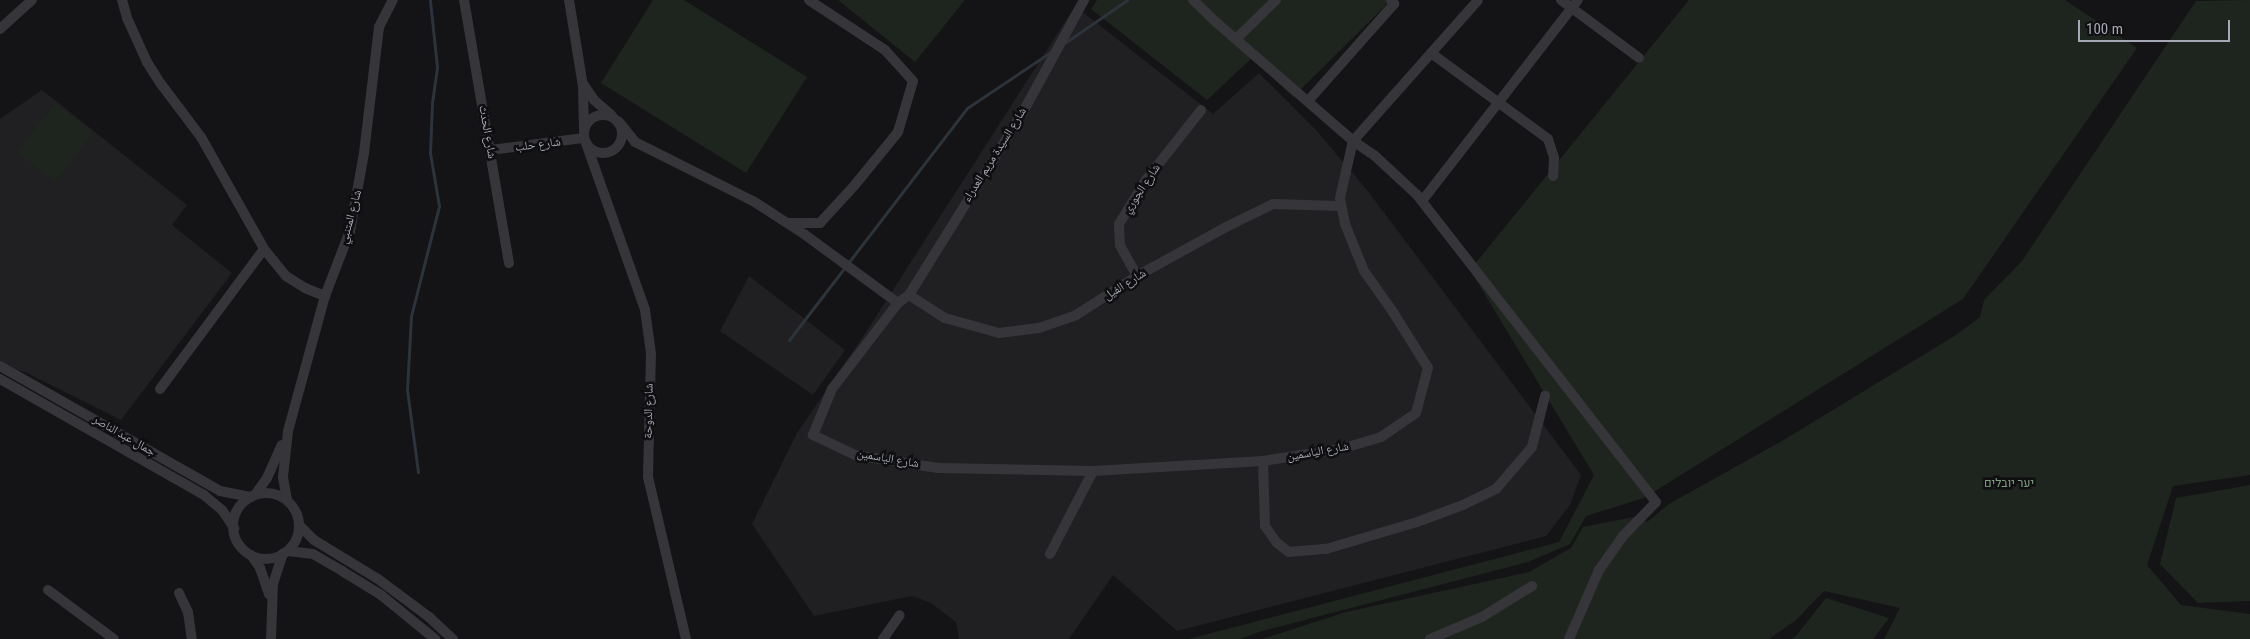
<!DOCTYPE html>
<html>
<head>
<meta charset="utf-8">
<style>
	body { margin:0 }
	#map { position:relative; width:2250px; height:639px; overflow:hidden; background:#141315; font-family:"Roboto Condensed","Noto Naskh Arabic",Heebo,sans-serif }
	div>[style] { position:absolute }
	.built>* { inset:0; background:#201f22 }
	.green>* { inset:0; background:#1e251f }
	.stream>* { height:3px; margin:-1.5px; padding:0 1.5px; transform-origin:1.5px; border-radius:1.5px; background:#2c333a }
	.minor>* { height:10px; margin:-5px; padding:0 5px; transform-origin:5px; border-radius:5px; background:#35353a }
	.minor>.ring { margin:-5px; padding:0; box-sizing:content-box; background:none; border:10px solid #35353a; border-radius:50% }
	span { translate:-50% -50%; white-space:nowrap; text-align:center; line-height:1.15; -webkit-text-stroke:5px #0f0e10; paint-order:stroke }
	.street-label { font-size:12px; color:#a5a9b5 }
	.park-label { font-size:12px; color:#7da081 }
	.scale { position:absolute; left:2078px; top:20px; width:152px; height:22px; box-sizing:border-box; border:2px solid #a5a9b5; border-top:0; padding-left:6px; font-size:15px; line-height:18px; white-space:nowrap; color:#a5a9b5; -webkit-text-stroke:4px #0f0e10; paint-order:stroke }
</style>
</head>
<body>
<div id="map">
	<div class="built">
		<i style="clip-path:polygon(1075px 6px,1213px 114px,1259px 73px,1316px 130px,1367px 190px,1581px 475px,1570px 505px,1546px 536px,1177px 631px,1113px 575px,1069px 639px,959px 639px,956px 622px,931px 603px,912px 596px,814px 616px,752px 524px,797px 433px,866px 332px)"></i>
		<i style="clip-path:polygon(42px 90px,187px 205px,172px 225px,232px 273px,121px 420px,27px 373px,0 364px,0 119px)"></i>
		<i style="clip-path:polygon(749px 276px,845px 350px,813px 395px,720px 331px)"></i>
	</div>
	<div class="green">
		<i style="clip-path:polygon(653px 0,684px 0,807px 77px,746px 173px,601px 83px)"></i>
		<i style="clip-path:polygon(838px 0,965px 0,915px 62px)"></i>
		<i style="clip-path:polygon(1097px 0,1391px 0,1293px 97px,1253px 57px,1207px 100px,1091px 9px)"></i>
		<i style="clip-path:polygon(1689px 0,2065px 0,2137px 48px,1963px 299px,1644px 498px,1586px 516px,1570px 544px,1528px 562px,1262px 631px,1240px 639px,1189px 639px,1559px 542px,1594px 475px,1470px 270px)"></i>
		<i style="clip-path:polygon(2250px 0,2250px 475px,2173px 486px,2147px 565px,2181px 605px,2250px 614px,2250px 639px,1884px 639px,1900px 608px,1824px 591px,1796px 620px,1769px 639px,1262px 639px,1346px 612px,1529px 572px,1571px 548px,1583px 527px,1639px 516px,1647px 522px,1669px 504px,1782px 441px,1956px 335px,1980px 317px,1984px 300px,2022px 261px,2196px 1px)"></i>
		<i style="clip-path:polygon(55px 103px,93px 133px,55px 182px,17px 152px)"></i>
		<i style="clip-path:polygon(2250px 485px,2250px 601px,2198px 603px,2160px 564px,2176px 498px)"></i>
		<i style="clip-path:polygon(1826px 598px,1889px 618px,1873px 639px,1791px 639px,1796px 636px)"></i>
	</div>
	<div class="stream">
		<i style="left:1066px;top:42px;width:74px;rotate:-34.5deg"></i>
		<i style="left:789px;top:340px;width:292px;rotate:-52.5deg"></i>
		<i style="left:967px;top:108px;width:102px;rotate:-33.8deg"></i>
		<i style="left:418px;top:472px;width:83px;rotate:-97.6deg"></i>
		<i style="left:407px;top:390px;width:74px;rotate:-86.9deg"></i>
		<i style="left:411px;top:316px;width:114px;rotate:-75.7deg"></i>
		<i style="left:439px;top:206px;width:54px;rotate:-99.6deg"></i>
		<i style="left:430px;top:153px;width:50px;rotate:-87.7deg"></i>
		<i style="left:432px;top:103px;width:36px;rotate:-82deg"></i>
		<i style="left:437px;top:67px;width:67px;rotate:-96deg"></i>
	</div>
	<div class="minor">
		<i style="left:122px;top:0;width:19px;rotate:74deg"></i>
		<i style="left:127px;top:18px;width:48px;rotate:65.6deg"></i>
		<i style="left:147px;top:62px;width:26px;rotate:58deg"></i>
		<i style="left:161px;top:84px;width:66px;rotate:53deg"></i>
		<i style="left:201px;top:137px;width:129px;rotate:60.6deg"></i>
		<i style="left:264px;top:249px;width:35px;rotate:51deg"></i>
		<i style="left:286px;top:276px;width:22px;rotate:32deg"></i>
		<i style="left:305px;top:288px;width:22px;rotate:22deg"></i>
		<i style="left:464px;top:0;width:267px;rotate:80.3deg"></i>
		<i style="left:569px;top:0;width:87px;rotate:80.8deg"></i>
		<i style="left:583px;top:86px;width:45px;rotate:88.7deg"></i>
		<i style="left:1193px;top:0;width:33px;rotate:44deg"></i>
		<i style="left:1217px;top:23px;width:180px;rotate:40.9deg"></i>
		<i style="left:1353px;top:141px;width:25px;rotate:34deg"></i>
		<i style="left:1374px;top:155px;width:59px;rotate:42.9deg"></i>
		<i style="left:1417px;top:195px;width:389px;rotate:52.1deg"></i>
		<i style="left:1656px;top:502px;width:47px;rotate:134.1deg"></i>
		<i style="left:1623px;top:536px;width:42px;rotate:125.2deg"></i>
		<i style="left:1599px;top:570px;width:75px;rotate:113.5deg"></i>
		<i style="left:1561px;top:0;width:97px;rotate:36.6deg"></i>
		<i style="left:0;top:29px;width:43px;rotate:-42.2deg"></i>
		<i style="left:1236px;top:39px;width:56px;rotate:-44.3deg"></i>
		<i style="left:1431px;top:53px;width:145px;rotate:36.3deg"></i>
		<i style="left:1548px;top:139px;width:20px;rotate:72deg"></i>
		<i style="left:1554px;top:158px;width:18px;rotate:93deg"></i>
		<i style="left:584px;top:85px;width:18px;rotate:56deg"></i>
		<i style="left:594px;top:100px;width:23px;rotate:41deg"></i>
		<i style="left:1308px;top:101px;width:130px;rotate:-48.4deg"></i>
		<i style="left:1394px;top:4px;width:5px;rotate:-127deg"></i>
		<i class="ring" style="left:584px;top:115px;width:28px;height:28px"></i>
		<i style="left:619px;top:122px;width:26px;rotate:51deg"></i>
		<i style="left:635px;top:142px;width:132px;rotate:26.6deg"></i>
		<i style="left:753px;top:201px;width:61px;rotate:32.9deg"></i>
		<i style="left:804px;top:234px;width:117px;rotate:36.3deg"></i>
		<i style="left:586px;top:143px;width:177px;rotate:70.5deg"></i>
		<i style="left:645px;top:310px;width:43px;rotate:82.1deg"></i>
		<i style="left:651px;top:353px;width:124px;rotate:91.4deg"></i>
		<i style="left:648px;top:477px;width:166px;rotate:76.8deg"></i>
		<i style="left:491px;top:150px;width:94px;rotate:-7.4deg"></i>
		<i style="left:1422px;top:201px;width:254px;rotate:-52.2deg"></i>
		<i style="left:788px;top:223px;width:32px"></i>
		<i style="left:820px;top:223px;width:50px;rotate:-47.4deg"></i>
		<i style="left:854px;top:186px;width:70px;rotate:-50.8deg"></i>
		<i style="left:898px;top:132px;width:53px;rotate:-73.6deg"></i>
		<i style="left:913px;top:81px;width:42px;rotate:-132.1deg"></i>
		<i style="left:885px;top:50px;width:91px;rotate:-146.7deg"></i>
		<i style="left:1137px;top:276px;width:35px;rotate:-119deg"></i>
		<i style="left:1120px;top:245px;width:21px;rotate:-93deg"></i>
		<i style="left:1119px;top:224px;width:52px;rotate:-58.5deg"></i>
		<i style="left:1146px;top:180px;width:89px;rotate:-51.8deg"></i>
		<i style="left:909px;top:295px;width:43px;rotate:32.6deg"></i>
		<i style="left:945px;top:318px;width:56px;rotate:15.5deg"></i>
		<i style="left:999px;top:333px;width:40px;rotate:-7.1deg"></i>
		<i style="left:1039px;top:328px;width:39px;rotate:-19deg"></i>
		<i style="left:1076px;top:315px;width:72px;rotate:-32.6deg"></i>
		<i style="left:1137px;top:276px;width:102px;rotate:-28.8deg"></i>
		<i style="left:1226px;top:227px;width:52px;rotate:-26.1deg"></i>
		<i style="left:1273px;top:204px;width:67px;rotate:1.7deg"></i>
		<i style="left:0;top:366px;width:253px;rotate:29.6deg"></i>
		<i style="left:220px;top:491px;width:32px;rotate:11deg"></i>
		<i style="left:0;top:379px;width:235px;rotate:29.6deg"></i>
		<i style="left:204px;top:495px;width:23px;rotate:40deg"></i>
		<i style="left:222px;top:510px;width:22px;rotate:56deg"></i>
		<i style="left:160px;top:389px;width:174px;rotate:-53.4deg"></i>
		<i style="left:1263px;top:461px;width:65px;rotate:88.2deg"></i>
		<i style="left:1265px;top:526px;width:19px;rotate:55deg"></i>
		<i style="left:1276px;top:542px;width:16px;rotate:38deg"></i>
		<i style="left:1289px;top:552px;width:37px;rotate:-5deg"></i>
		<i style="left:1326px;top:549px;width:95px;rotate:-16.5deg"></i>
		<i style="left:1417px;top:522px;width:49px;rotate:-20.3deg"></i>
		<i style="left:1463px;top:505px;width:37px;rotate:-26deg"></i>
		<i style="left:1496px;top:489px;width:55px;rotate:-49.4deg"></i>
		<i style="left:1532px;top:447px;width:53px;rotate:-75.7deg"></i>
		<i style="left:1093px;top:471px;width:170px;rotate:-3.4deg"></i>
		<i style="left:1263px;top:461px;width:79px;rotate:-8.7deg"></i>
		<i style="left:1341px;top:449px;width:42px;rotate:-16.7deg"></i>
		<i style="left:1381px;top:437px;width:42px;rotate:-34.4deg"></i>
		<i style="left:1416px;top:413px;width:47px;rotate:-75.1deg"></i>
		<i style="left:1428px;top:368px;width:66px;rotate:-122deg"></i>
		<i style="left:1393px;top:312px;width:50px;rotate:-125.3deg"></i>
		<i style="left:1364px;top:271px;width:51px;rotate:-112deg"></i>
		<i style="left:1345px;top:224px;width:26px;rotate:-101deg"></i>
		<i style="left:1340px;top:198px;width:58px;rotate:-77.2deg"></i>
		<i style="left:1353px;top:141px;width:188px;rotate:-48.4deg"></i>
		<i class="ring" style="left:233px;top:493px;width:56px;height:56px"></i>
		<i style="left:255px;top:495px;width:21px;rotate:-55deg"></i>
		<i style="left:267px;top:478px;width:36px;rotate:-66deg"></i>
		<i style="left:287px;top:500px;width:23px;rotate:-100deg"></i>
		<i style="left:283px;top:477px;width:46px;rotate:-83.8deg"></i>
		<i style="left:288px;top:431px;width:140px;rotate:-74.7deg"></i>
		<i style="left:325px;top:296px;width:70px;rotate:-69deg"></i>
		<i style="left:350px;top:231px;width:79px;rotate:-79.8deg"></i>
		<i style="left:364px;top:153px;width:127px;rotate:-83.2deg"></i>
		<i style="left:379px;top:27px;width:30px;rotate:-63deg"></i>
		<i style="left:299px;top:525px;width:21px;rotate:45deg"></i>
		<i style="left:314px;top:540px;width:75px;rotate:31.4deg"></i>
		<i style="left:378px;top:579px;width:64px;rotate:36.7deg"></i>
		<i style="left:429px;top:617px;width:33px;rotate:43deg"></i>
		<i style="left:288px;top:551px;width:25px;rotate:7deg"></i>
		<i style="left:313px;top:554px;width:34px;rotate:30deg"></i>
		<i style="left:342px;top:571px;width:46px;rotate:31.6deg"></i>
		<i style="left:381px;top:595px;width:70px;rotate:39.2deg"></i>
		<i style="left:1050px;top:554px;width:93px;rotate:-62.6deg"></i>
		<i style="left:1093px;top:471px;width:155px;rotate:-178.9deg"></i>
		<i style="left:938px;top:468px;width:84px;rotate:-171.1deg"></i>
		<i style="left:855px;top:455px;width:47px;rotate:-154.5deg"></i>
		<i style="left:813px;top:435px;width:50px;rotate:-67.6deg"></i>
		<i style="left:832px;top:389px;width:108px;rotate:-52.5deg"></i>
		<i style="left:898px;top:303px;width:14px;rotate:-36deg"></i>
		<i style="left:909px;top:295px;width:216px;rotate:-58.1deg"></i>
		<i style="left:1023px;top:112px;width:128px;rotate:-61.4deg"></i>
		<i style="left:251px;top:555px;width:16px;rotate:55deg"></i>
		<i style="left:260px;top:568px;width:28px;rotate:71deg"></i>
		<i style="left:48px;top:590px;width:82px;rotate:36.6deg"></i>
		<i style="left:179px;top:593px;width:21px;rotate:65deg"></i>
		<i style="left:188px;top:612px;width:27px;rotate:82deg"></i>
		<i style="left:271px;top:639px;width:55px;rotate:-87.9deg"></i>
		<i style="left:273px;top:584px;width:32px;rotate:-72deg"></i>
		<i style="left:883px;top:639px;width:29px;rotate:-55deg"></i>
		<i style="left:1430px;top:639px;width:56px;rotate:-22.9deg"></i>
		<i style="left:1482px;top:617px;width:59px;rotate:-31.8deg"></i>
	</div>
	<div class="street-label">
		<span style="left:487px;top:132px;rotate:80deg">شارع الحدث</span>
		<span style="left:538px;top:145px;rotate:-7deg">شارع حلب</span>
		<span style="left:995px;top:155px;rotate:-58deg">شارع السيدة مريم العدراء</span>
		<span style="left:1142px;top:189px;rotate:-56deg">شارع الجوري</span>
		<span style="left:351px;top:217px;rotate:-75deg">شارع المتنبي</span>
		<span style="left:1125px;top:285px;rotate:-32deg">شارع الفيل</span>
		<span style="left:649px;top:411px;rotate:-89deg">شارع الدوحة</span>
		<span style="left:124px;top:436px;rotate:30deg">جمال عبد الناصر</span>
		<span style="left:1318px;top:452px;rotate:-10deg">شارع الياسمين</span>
		<span style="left:888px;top:459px;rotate:10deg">شارع الياسمين</span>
	</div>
	<div class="park-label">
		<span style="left:2009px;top:484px">יער יובלים</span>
	</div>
	<div class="scale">100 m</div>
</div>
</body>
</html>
